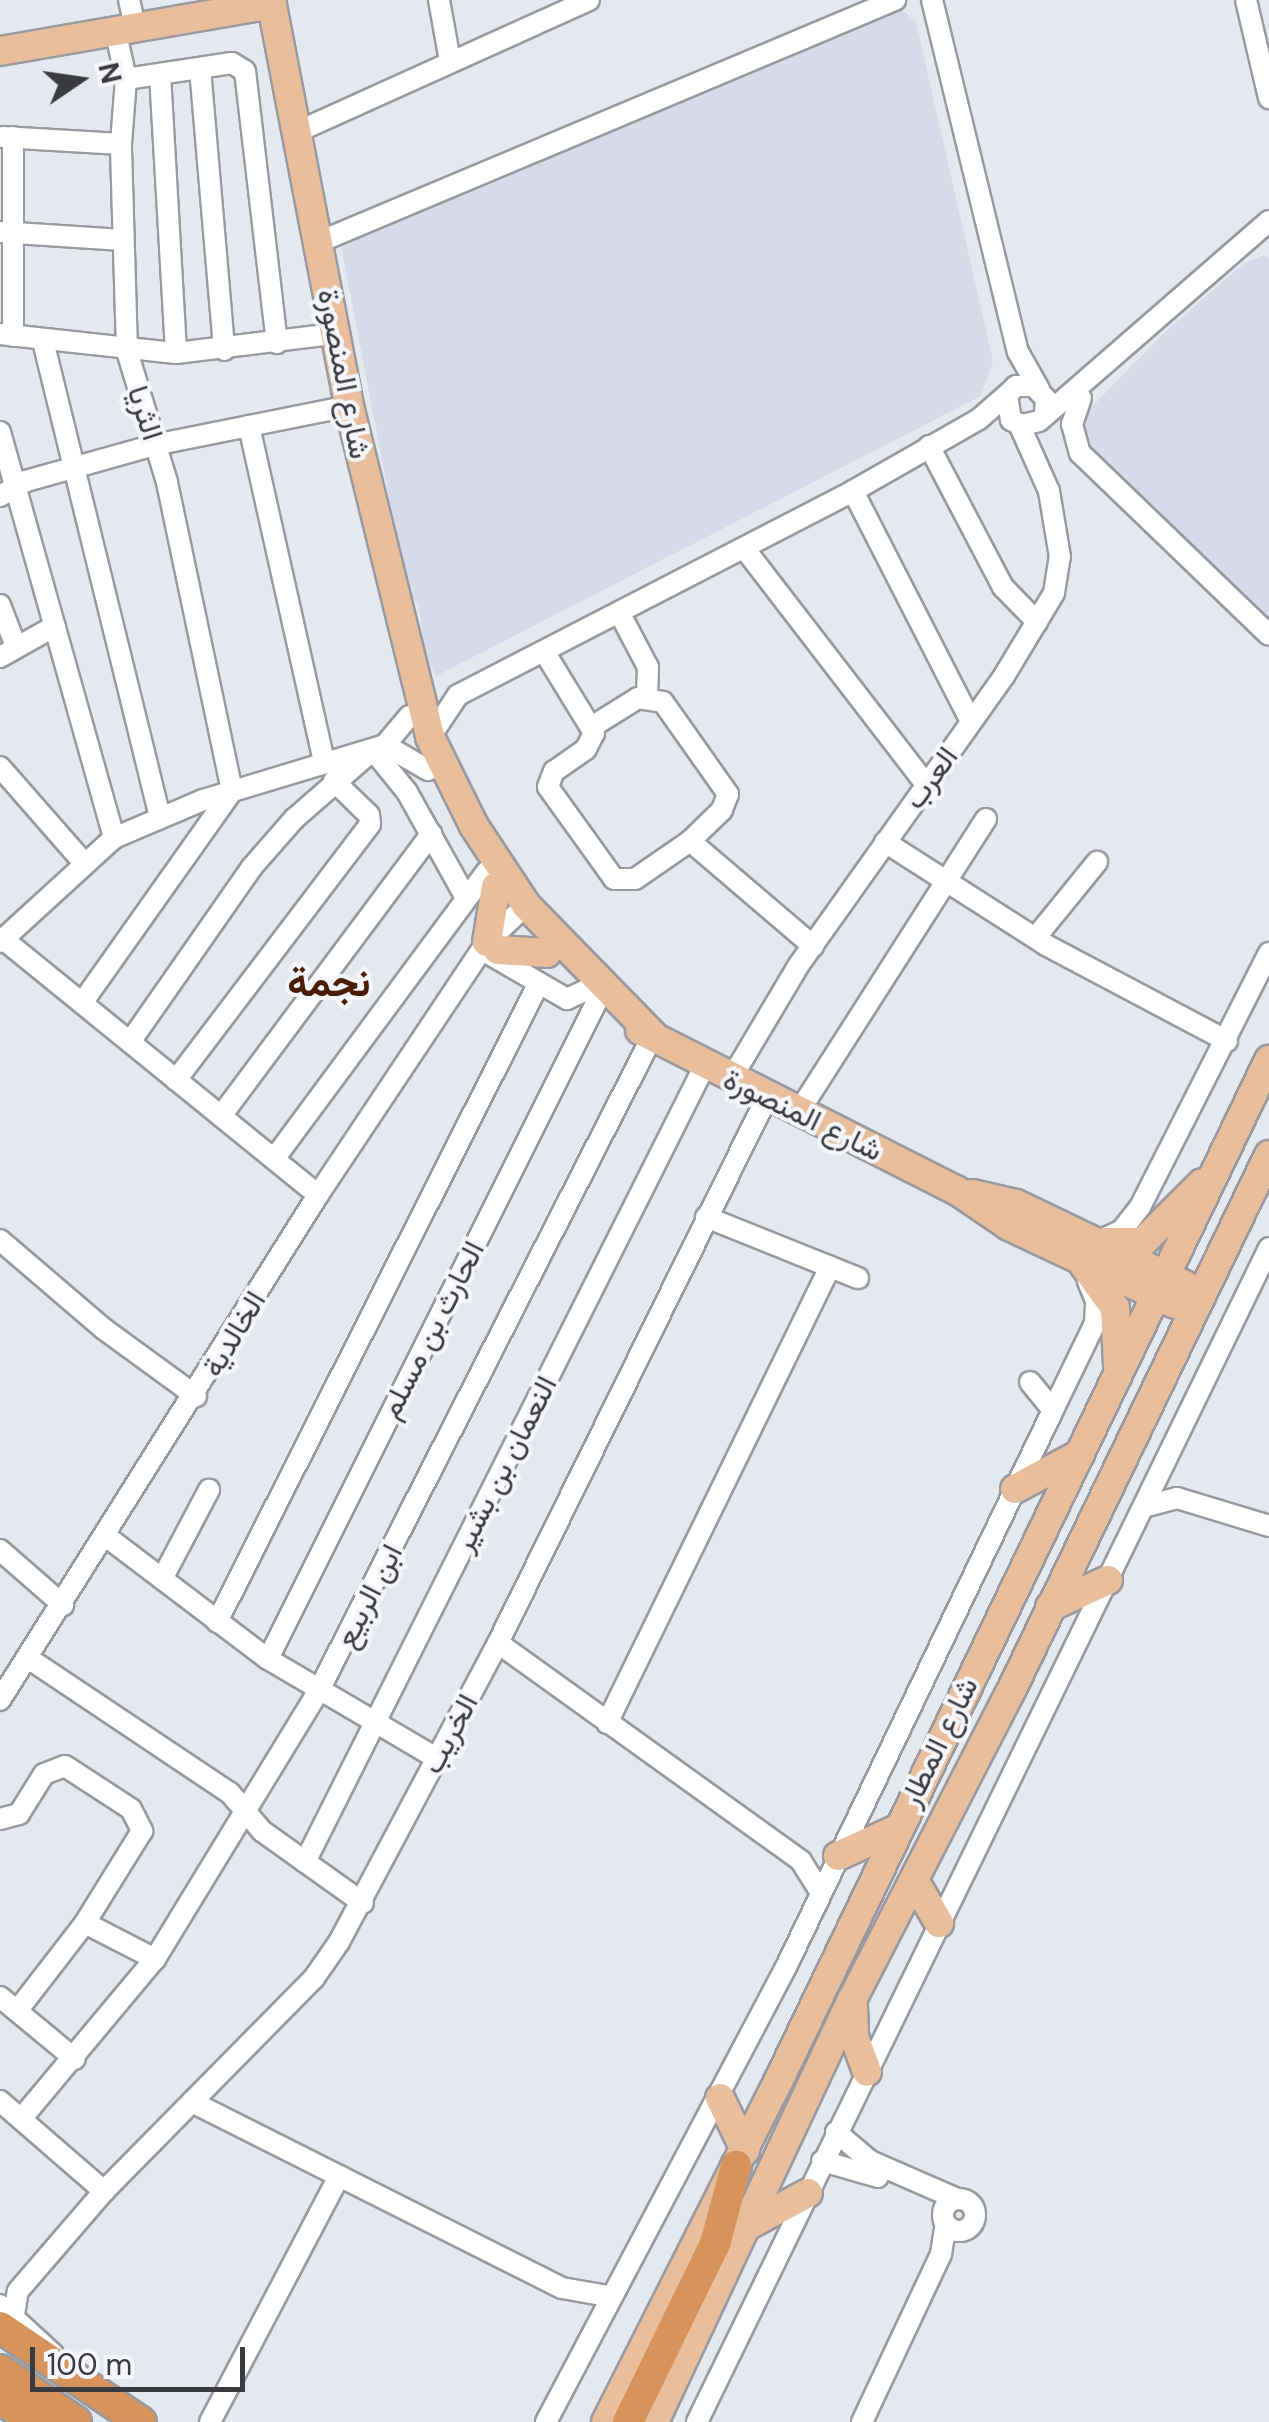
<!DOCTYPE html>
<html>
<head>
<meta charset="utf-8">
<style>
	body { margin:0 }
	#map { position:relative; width:1269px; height:2422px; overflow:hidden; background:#e6e8ef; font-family:"DM Sans",Vazirmatn,sans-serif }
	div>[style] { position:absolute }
	.built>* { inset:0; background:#d7dbe9 }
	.roads { filter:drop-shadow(2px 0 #989aa0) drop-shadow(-2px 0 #989aa0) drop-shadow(0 2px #989aa0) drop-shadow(0 -2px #989aa0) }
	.minor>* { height:20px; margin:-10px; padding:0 10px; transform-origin:10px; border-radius:10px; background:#fff }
	.minor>.ring { margin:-10px; padding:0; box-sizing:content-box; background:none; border:20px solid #fff; border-radius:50% }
	.major>* { height:28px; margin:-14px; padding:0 14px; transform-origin:14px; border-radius:14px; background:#e8be9c }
	.highway>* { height:30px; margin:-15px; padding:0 15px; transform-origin:15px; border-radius:15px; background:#d8935a }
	span { translate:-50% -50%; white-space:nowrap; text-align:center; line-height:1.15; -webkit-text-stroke:8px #f4f6fc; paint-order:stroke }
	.street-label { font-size:30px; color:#3a3b3e }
	.district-label { font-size:40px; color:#4b1d00; font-weight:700 }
	.north { position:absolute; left:30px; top:30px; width:100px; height:100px; -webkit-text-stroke:8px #f4f6fc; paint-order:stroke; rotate:77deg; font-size:28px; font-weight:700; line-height:40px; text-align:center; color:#3a3b3e }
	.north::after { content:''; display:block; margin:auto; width:35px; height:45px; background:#3a3b3e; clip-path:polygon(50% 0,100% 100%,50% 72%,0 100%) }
	.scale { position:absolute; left:30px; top:2347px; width:215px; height:45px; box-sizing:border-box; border:5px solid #3a3b3e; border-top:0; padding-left:12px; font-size:30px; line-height:35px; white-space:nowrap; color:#3a3b3e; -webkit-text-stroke:8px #f4f6fc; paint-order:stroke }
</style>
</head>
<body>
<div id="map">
	<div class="built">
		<i style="clip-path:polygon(897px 6px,916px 22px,993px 361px,981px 396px,436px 676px,425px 654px,418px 601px,409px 601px,341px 246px)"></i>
		<i style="clip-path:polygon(1265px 255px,1269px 259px,1269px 623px,1087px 454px,1078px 421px,1166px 331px,1244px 263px)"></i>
	</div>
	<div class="roads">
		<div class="minor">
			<i style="left:129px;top:0;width:26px;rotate:77deg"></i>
			<i style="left:439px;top:0;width:62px;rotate:79.8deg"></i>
			<i style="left:932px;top:0;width:362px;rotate:76.3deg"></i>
			<i style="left:1018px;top:352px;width:43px;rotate:60.4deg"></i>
			<i style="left:1246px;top:0;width:101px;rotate:76.8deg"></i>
			<i style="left:200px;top:68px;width:283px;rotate:85.1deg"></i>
			<i style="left:160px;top:74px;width:279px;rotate:86.7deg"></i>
			<i style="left:126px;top:79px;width:107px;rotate:-8.6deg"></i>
			<i style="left:232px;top:63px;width:15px;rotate:32deg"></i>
			<i style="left:245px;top:71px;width:274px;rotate:83.3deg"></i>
			<i style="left:299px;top:131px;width:318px;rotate:-24.3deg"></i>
			<i style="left:2px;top:137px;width:119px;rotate:3.4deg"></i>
			<i style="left:0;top:232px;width:123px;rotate:3.7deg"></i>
			<i style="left:319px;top:242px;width:625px;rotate:-22.79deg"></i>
			<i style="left:0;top:334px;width:177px;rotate:6.2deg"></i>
			<i style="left:176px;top:353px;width:159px;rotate:-6.9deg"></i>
			<i style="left:13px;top:336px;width:199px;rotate:-90deg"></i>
			<i style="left:43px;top:341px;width:488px;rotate:76.2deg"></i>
			<i style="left:1081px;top:398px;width:28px;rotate:109deg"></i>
			<i style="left:1072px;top:424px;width:30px;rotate:75deg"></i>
			<i style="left:1080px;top:453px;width:262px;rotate:43.9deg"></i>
			<i style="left:1045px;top:413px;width:14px;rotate:-86deg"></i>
			<i style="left:1046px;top:399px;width:18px;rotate:-133deg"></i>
			<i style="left:1034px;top:386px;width:18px;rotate:180deg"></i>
			<i style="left:1016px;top:386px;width:13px;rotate:135deg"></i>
			<i style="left:1007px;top:395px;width:25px;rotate:81deg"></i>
			<i style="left:1011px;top:420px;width:12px;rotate:24deg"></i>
			<i style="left:1022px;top:425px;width:17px;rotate:-13deg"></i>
			<i style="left:1039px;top:421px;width:305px;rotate:-41deg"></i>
			<i style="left:249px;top:426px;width:343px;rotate:77.4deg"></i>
			<i style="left:0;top:432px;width:422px;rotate:74.3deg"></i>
			<i style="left:929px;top:446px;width:159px;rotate:62.3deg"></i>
			<i style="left:1003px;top:587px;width:49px;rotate:45.8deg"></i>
			<i style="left:853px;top:491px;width:259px;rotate:62.9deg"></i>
			<i style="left:0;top:496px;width:30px;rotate:-30deg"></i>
			<i style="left:26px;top:481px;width:133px;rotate:-15.7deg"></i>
			<i style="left:154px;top:445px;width:199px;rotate:-11.3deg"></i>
			<i style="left:744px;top:548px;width:298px;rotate:52.4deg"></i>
			<i style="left:0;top:605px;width:42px;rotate:69deg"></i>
			<i style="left:620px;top:614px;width:60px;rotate:62.2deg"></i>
			<i style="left:648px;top:667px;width:28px;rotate:92deg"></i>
			<i style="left:545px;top:653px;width:94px;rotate:58.5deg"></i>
			<i style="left:594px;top:733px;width:18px;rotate:117deg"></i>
			<i style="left:586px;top:749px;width:39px;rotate:145deg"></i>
			<i style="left:554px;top:771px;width:17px;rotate:111deg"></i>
			<i style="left:548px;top:787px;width:113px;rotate:54.3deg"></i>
			<i style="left:614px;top:879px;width:21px"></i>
			<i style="left:635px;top:879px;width:67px;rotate:-34.6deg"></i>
			<i style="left:690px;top:841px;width:162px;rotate:40.5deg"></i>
			<i style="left:0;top:657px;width:63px;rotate:-29.4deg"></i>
			<i style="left:593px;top:726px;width:53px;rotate:-31.9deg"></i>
			<i style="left:638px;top:698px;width:25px;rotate:9deg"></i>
			<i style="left:663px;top:702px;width:113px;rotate:54.8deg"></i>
			<i style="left:728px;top:794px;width:17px;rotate:111deg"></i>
			<i style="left:722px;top:810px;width:45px;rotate:135.9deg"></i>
			<i style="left:430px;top:737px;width:50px;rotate:-56.3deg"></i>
			<i style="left:458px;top:695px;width:445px;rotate:-27.3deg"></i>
			<i style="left:853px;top:491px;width:145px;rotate:-29.7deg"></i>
			<i style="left:979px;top:419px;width:37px;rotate:-41deg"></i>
			<i style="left:385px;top:745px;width:50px;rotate:30.2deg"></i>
			<i style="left:0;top:767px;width:128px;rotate:48.8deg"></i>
			<i style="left:885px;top:842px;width:191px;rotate:32.6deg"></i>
			<i style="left:1046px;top:945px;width:205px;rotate:27.9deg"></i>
			<i style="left:1036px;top:937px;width:97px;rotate:-50.9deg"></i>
			<i style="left:3px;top:939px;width:406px;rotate:39.1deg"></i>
			<i style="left:0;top:942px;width:154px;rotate:-42.4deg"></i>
			<i style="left:114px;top:838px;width:97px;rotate:-23.1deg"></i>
			<i style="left:203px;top:800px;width:190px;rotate:-16.8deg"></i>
			<i style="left:385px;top:745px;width:38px;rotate:-50deg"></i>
			<i style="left:491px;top:955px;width:88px;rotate:30.1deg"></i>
			<i style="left:567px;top:999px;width:21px;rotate:-25deg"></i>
			<i style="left:82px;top:1003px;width:260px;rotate:-54.7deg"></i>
			<i style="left:232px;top:791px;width:316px;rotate:-101.9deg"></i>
			<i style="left:167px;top:482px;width:137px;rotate:-107deg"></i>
			<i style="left:127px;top:351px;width:207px;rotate:-91.7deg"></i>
			<i style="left:121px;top:144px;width:65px;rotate:-85.6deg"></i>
			<i style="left:126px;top:79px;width:51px;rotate:-102.4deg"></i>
			<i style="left:130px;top:1042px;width:213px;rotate:-55.1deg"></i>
			<i style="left:252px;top:867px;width:64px;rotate:-48.8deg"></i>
			<i style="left:294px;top:819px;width:105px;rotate:-41.1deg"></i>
			<i style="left:373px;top:750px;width:54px;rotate:51deg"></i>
			<i style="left:407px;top:792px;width:119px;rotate:60.9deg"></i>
			<i style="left:731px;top:1079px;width:131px;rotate:-59.3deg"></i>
			<i style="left:798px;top:966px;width:356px;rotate:-54.6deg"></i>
			<i style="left:1004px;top:676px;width:97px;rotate:-58.9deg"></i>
			<i style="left:1054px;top:593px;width:36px;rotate:-81deg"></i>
			<i style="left:1060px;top:557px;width:67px;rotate:-99.5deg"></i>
			<i style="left:1049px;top:491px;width:73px;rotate:-114.1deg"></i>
			<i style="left:176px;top:1080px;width:321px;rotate:-52.8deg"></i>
			<i style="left:370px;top:824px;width:9px;rotate:-96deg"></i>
			<i style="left:369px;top:815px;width:49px;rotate:-135.8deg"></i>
			<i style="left:798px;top:1113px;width:349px;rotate:-57.4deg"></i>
			<i style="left:221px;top:1116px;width:352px;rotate:-53.3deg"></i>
			<i style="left:274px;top:1159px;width:358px;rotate:-53.5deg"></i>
			<i style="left:706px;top:1217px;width:164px;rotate:21.9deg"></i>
			<i style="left:0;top:1240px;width:137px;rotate:40.6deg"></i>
			<i style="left:104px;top:1329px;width:114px;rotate:36.1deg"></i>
			<i style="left:1101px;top:1240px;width:23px;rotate:-25deg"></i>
			<i style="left:1122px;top:1230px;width:29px;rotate:-52deg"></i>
			<i style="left:1140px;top:1207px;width:285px;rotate:-63.1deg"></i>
			<i style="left:1030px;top:1382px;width:36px;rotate:51deg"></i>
			<i style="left:1147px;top:1506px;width:31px;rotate:-15deg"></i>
			<i style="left:1177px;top:1498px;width:96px;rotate:16.9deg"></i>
			<i style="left:107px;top:1537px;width:202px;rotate:37.2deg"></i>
			<i style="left:268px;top:1659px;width:197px;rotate:30.5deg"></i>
			<i style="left:0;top:1550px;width:84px;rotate:41.1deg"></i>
			<i style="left:162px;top:1579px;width:101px;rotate:-62.2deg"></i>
			<i style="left:217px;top:1622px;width:713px;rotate:-63.26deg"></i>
			<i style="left:498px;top:1643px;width:373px;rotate:35.7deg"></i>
			<i style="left:801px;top:1861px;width:36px;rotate:58deg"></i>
			<i style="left:28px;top:1658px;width:243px;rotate:33.8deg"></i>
			<i style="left:230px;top:1793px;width:50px;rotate:49.9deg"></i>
			<i style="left:262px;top:1831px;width:124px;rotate:35.5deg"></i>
			<i style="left:268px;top:1659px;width:736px;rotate:-63.43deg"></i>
			<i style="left:0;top:1700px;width:597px;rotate:-57.8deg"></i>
			<i style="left:318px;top:1195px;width:304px;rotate:-56.3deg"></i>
			<i style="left:487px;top:942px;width:54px;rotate:-43.5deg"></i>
			<i style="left:607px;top:1723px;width:508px;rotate:-63.94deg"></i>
			<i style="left:0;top:1819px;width:20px;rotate:-15deg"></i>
			<i style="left:19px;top:1814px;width:47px;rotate:-58deg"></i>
			<i style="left:44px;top:1774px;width:22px;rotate:-21deg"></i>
			<i style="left:65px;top:1766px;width:79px;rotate:33.1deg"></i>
			<i style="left:131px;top:1809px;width:25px;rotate:63deg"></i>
			<i style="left:142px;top:1831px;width:108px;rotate:121.8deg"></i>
			<i style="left:85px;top:1923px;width:111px;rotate:127.7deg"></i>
			<i style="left:305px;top:1862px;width:892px;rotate:-63.35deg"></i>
			<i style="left:85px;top:1923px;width:79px;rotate:27.2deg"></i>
			<i style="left:0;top:1997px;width:97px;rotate:39.6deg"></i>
			<i style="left:0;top:2101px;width:138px;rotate:40.9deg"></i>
			<i style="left:192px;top:2102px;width:414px;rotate:26.7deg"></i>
			<i style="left:562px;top:2288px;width:47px;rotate:9.9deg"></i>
			<i style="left:21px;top:2119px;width:209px;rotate:-50.1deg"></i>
			<i style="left:155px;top:1959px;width:313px;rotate:-58.6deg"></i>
			<i style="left:318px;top:1692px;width:737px;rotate:-62.98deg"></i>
			<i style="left:836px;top:2132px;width:45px;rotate:40.5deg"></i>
			<i style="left:870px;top:2161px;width:95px;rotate:23.6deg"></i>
			<i style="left:822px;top:2161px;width:58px;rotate:15.9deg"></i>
			<i class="ring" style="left:943px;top:2199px;width:12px;height:12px"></i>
			<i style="left:0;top:2305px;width:72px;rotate:42.8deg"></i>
			<i style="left:14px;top:2315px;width:24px;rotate:-81deg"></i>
			<i style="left:18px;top:2291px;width:132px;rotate:-49.3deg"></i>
			<i style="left:104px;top:2191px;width:299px;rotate:-45.4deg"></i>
			<i style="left:314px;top:1978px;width:44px;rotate:-55.2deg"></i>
			<i style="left:339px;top:1942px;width:339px;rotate:-62deg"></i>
			<i style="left:498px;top:1643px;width:609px;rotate:-63.77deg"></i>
			<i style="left:210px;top:2422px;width:278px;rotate:-62.3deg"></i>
			<i style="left:546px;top:2422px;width:517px;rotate:-62.19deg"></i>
			<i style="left:787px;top:1965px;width:615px;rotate:-64.39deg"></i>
			<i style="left:1053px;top:1410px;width:97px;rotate:-64.2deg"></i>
			<i style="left:1095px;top:1323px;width:22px;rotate:-87deg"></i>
			<i style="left:1096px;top:1301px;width:22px;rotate:-112deg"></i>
			<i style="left:697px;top:2422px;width:1306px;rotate:-64.02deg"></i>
			<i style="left:862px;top:2422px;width:186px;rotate:-64.8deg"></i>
			<i style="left:941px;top:2254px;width:30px;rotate:-81deg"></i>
		</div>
		<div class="major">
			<i style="left:271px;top:0;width:413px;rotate:79.1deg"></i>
			<i style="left:349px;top:406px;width:341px;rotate:76.2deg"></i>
			<i style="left:430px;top:737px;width:99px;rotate:63.7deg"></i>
			<i style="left:474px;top:826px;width:95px;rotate:56.6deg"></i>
			<i style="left:526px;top:905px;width:182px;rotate:45.7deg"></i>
			<i style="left:0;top:51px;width:276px;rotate:-9.8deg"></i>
			<i style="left:487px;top:942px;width:56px;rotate:-80.7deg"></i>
			<i style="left:498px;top:950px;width:49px;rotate:3.5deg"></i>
			<i style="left:640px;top:1030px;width:354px;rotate:26.9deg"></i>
			<i style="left:956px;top:1190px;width:64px;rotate:34.2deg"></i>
			<i style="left:1009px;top:1226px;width:183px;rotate:25.2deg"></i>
			<i style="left:972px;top:1194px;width:45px;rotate:12.8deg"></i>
			<i style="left:1016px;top:1204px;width:187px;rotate:25.6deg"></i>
			<i style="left:1105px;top:1242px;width:38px"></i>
			<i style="left:1143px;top:1242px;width:83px;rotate:-45deg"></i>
			<i style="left:1084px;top:1265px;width:53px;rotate:54.2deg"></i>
			<i style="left:1115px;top:1308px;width:58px;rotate:87deg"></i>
			<i style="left:1015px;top:1489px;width:74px;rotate:-28.3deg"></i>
			<i style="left:1050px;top:1607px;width:64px;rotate:-25deg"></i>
			<i style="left:838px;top:1856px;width:65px;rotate:-24.6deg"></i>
			<i style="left:914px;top:1880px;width:50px;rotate:59.8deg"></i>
			<i style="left:853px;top:2006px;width:30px;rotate:88deg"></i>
			<i style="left:854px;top:2036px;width:38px;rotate:70deg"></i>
			<i style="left:720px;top:2098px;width:58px;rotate:64.3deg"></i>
			<i style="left:749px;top:2225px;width:67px;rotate:-28.5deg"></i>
			<i style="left:606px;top:2422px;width:372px;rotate:-63.2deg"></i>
			<i style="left:774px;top:2090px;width:1143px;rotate:-64.33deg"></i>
			<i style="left:654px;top:2422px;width:466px;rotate:-64.9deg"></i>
			<i style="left:852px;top:2000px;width:345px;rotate:-62.8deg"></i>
			<i style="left:1010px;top:1693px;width:597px;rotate:-64.29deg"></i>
		</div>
		<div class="highway">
			<i style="left:0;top:2327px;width:170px;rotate:34deg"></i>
			<i style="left:0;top:2370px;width:92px;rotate:34.4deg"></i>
			<i style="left:0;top:2398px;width:42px;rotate:35.2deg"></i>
			<i style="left:628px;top:2422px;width:198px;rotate:-64deg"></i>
			<i style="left:715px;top:2244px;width:81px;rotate:-74.9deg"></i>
		</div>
	</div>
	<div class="street-label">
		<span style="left:344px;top:374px;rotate:79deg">شارع المنصورة</span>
		<span style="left:145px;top:413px;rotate:72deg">الثريا</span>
		<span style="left:931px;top:778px;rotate:-54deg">العرب</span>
		<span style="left:803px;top:1115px;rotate:26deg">شارع المنصورة</span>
		<span style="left:432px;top:1330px;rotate:-63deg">الحارث بن مسلم</span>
		<span style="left:234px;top:1334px;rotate:-59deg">الخالدية</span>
		<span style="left:505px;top:1464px;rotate:-63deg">النعمان بن بشير</span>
		<span style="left:369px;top:1596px;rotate:-63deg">ابن الربيع</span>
		<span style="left:450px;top:1734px;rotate:-62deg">الخريب</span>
		<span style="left:939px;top:1742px;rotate:-64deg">شارع المطار</span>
	</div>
	<div class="district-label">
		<span style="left:329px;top:982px">نجمة</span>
	</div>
	<div class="north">N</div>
	<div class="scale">100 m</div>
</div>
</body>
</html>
